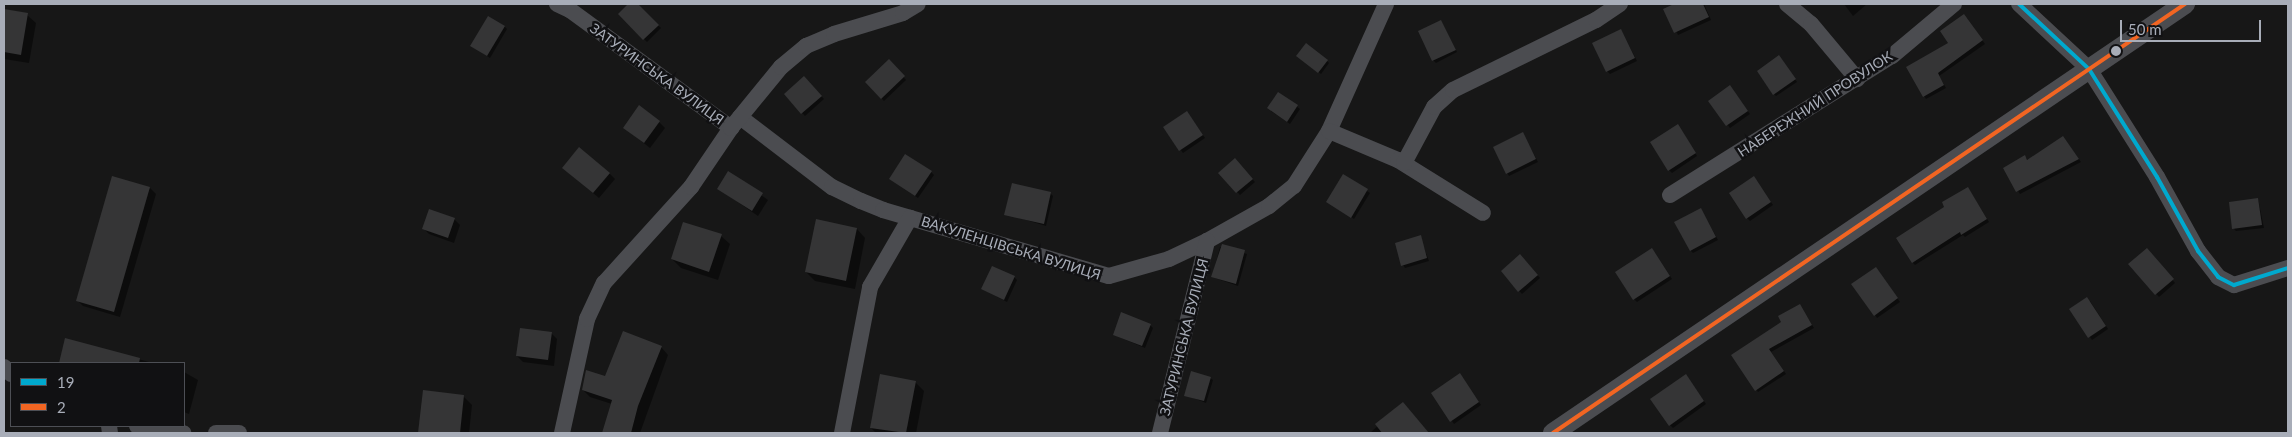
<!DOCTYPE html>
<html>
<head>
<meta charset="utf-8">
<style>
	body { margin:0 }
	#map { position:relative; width:2292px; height:437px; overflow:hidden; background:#171717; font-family:Lato,sans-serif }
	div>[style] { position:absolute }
	.shadow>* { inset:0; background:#0007 }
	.building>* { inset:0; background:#353536 }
	.minor>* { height:16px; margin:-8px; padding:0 8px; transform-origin:8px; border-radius:8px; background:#4b4c50 }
	.tertiary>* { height:20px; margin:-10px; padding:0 10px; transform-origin:10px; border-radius:10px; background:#4b4c50 }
	.bus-1>* { height:4px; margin:-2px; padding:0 2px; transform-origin:2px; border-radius:2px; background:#00a9ce }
	.bus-2>* { height:4px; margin:-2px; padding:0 2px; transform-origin:2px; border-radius:2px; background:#f26522 }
	.dots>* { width:14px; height:14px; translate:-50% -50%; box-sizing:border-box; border:2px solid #111113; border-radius:50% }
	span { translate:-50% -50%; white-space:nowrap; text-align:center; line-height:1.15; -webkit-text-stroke:5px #111113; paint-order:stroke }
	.street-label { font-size:14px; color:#a8adb8 }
	.frame { position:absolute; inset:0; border:5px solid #a8adb8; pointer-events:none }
	.legend { position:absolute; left:10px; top:362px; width:175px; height:65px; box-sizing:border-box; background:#111113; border:1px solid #4d4f55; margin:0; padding:6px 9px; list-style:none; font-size:15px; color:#a8adb8 }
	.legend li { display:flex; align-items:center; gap:10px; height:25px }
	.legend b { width:25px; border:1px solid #4d4f55 }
	.scale { position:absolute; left:2120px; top:20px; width:141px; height:22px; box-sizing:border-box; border:2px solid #a8adb8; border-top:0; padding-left:6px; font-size:15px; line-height:18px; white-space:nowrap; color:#a8adb8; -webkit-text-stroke:4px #111113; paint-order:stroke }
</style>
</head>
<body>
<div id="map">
	<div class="shadow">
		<i style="clip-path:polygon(629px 4px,636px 4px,661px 28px,647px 42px,619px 14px)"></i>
		<i style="clip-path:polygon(1677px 4px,1704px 4px,1711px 20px,1678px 35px,1665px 9px)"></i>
		<i style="clip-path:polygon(1844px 4px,1867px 4px,1853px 16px)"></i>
		<i style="clip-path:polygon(4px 11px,27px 15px,36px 23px,29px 63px,4px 59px)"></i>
		<i style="clip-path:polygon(1967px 18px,1985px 44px,1939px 76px,1946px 88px,1926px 99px,1924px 96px)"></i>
		<i style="clip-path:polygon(1441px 21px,1457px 52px,1436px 63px,1433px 60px)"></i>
		<i style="clip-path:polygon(504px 26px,507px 29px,490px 58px,475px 48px)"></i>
		<i style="clip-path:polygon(1621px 30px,1637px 61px,1610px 74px,1607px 71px)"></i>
		<i style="clip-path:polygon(1300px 58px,1327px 61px,1329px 63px,1321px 74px)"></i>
		<i style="clip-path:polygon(1782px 60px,1797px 82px,1776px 96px,1774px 94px)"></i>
		<i style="clip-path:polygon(889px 61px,906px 80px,884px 101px,866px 82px)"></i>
		<i style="clip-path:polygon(804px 78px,824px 99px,805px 116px,785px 94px)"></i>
		<i style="clip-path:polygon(1732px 90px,1750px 114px,1730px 128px,1710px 101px)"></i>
		<i style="clip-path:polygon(1279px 94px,1300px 109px,1290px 124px,1271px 111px)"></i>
		<i style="clip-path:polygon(1189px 115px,1205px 138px,1183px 153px,1164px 128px)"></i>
		<i style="clip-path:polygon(659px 122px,665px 128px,650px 148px,631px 133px)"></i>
		<i style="clip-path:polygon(1680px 129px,1697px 156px,1672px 173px,1669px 170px)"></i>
		<i style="clip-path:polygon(1523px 134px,1538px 162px,1509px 176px,1507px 173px)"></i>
		<i style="clip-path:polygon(2063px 137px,2081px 162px,2020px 194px,2004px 168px,2025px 157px,2028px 160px)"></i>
		<i style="clip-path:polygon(1235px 160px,1255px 182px,1240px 195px,1220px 173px)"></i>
		<i style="clip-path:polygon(563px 168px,609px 173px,615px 179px,599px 198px)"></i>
		<i style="clip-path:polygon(931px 172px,934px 175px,918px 198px,893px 181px)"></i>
		<i style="clip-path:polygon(729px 173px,768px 200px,758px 216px,719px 189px)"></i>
		<i style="clip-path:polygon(1344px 176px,1370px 193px,1354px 219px,1328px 202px)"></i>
		<i style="clip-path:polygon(1757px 181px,1773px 205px,1750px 221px,1747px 218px)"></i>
		<i style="clip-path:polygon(150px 188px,156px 194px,120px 317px,83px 306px,77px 300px)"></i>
		<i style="clip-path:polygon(1970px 191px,1989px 222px,1965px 237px,1963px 235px,1915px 265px,1913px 263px)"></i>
		<i style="clip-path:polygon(1050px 193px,1053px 196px,1046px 226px,1006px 214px)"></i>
		<i style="clip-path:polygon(2258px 199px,2264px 228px,2236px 231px,2234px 229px)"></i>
		<i style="clip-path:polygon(1701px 209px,1718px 240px,1693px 253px,1691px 251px)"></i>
		<i style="clip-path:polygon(454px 219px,460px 225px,454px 243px,429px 234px,423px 228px)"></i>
		<i style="clip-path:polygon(857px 229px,865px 238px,855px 289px,815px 281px,806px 272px)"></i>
		<i style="clip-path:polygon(721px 236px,730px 244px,718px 280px,681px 268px,672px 259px)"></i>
		<i style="clip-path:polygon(1420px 237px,1429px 261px,1405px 268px,1403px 265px)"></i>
		<i style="clip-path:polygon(1220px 247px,1247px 254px,1238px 286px,1212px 277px)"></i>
		<i style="clip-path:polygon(2147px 250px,2175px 283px,2159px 297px,2130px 265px)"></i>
		<i style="clip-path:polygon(1655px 253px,1672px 279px,1637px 302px,1634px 299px)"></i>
		<i style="clip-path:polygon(1523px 259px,1540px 278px,1522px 294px,1502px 271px)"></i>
		<i style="clip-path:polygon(1878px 271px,1900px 302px,1877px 318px,1875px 315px)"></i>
		<i style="clip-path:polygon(1014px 277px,1017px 280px,1007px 302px,983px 289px)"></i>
		<i style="clip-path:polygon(2090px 301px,2108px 329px,2092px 340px,2071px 309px)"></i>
		<i style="clip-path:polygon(1800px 306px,1814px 328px,1771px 352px,1786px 374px,1758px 392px,1733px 355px,1783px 322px)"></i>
		<i style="clip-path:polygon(1150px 325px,1153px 328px,1145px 348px,1114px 335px)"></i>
		<i style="clip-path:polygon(551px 333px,557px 339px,554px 366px,523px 362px,517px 356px)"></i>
		<i style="clip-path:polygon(66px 340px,153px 363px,60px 363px)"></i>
		<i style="clip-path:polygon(661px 347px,668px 355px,640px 433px,606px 433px,612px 404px,590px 397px,583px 390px)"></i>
		<i style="clip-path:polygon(184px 372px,198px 380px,189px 414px,184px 412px)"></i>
		<i style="clip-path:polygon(1462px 377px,1481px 405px,1454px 424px,1433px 393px)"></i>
		<i style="clip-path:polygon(1210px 378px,1213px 380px,1206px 403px,1186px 395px)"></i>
		<i style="clip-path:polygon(1688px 379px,1706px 404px,1673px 428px,1670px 425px)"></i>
		<i style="clip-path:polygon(915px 382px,924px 391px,916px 433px,876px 433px,871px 428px)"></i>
		<i style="clip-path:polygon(424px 392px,464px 397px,472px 405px,469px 433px,419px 433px)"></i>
		<i style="clip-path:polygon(1403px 403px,1427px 432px,1370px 433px)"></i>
	</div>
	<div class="building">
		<i style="clip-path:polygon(628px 4px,638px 4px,659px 25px,643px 40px,618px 14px)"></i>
		<i style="clip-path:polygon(1674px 4px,1703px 4px,1709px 17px,1674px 33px,1663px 9px)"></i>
		<i style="clip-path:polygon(4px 9px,28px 13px,21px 55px,4px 52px)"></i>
		<i style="clip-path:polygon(1964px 14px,1983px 40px,1938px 73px,1944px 85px,1923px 97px,1906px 67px,1948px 43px,1940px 31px)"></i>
		<i style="clip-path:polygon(488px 16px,505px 26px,487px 56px,470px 46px)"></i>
		<i style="clip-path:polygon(1441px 20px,1456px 50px,1432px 61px,1418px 31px)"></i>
		<i style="clip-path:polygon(1621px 29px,1635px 58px,1606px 72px,1592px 43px)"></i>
		<i style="clip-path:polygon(1306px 43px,1328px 60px,1318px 73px,1296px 56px)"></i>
		<i style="clip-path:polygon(1779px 55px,1796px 79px,1773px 95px,1757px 71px)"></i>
		<i style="clip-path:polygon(889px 59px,905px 76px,881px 99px,865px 82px)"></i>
		<i style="clip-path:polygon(804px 76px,822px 96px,801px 114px,784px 94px)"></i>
		<i style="clip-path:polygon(1730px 85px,1748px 111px,1726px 126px,1708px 101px)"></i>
		<i style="clip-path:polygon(1278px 92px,1298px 105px,1287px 122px,1267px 108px)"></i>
		<i style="clip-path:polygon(639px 105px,660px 121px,644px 143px,623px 128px)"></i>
		<i style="clip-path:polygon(1187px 111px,1203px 135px,1179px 151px,1163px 127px)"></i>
		<i style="clip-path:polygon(1678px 124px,1696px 153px,1668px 171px,1650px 142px)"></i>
		<i style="clip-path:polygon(1523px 132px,1536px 159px,1506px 174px,1493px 147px)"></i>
		<i style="clip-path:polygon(2063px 136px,2079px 159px,2016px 192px,2003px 168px,2025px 155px,2027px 160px)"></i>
		<i style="clip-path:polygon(579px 147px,610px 173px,593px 193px,562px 168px)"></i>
		<i style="clip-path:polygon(905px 154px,932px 171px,915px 196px,889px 179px)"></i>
		<i style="clip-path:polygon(1235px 158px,1253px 179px,1236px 193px,1218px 173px)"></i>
		<i style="clip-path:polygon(728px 171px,763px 193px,752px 211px,717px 189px)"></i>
		<i style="clip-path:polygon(1343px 174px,1368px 189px,1351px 218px,1326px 202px)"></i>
		<i style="clip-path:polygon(112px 176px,150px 187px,114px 312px,76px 301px)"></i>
		<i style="clip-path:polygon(1754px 176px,1771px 202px,1746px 219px,1729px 193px)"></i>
		<i style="clip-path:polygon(1012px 183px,1051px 192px,1044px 224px,1004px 215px)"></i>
		<i style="clip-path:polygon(1968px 187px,1987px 219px,1961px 235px,1960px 232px,1912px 263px,1896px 238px,1944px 207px,1942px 202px)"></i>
		<i style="clip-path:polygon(2258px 198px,2262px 225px,2232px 229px,2229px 202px)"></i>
		<i style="clip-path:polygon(1701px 208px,1716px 237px,1690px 251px,1674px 222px)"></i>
		<i style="clip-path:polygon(429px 209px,455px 218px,448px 238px,422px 229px)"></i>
		<i style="clip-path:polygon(816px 219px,857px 228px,846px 281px,805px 272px)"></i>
		<i style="clip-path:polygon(683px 222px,722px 234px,709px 272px,671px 259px)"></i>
		<i style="clip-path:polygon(1421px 235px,1427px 258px,1401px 266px,1395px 243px)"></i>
		<i style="clip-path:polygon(1222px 244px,1245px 250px,1236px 284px,1211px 277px)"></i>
		<i style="clip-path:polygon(1652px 248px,1670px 276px,1633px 300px,1615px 272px)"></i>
		<i style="clip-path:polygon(2147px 248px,2174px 279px,2155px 295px,2128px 264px)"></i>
		<i style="clip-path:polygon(1520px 254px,1538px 275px,1518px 292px,1501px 271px)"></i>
		<i style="clip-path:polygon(992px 266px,1015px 276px,1004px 300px,981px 289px)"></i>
		<i style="clip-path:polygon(1876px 267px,1898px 298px,1874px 316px,1851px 284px)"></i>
		<i style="clip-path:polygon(2087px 297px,2106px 326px,2088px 338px,2069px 309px)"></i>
		<i style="clip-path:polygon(1800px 304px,1812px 325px,1769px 349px,1784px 371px,1755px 391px,1731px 355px,1781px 322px,1778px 316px)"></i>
		<i style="clip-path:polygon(1121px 312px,1151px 324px,1142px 346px,1113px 335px)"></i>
		<i style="clip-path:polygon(520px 328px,552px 332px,548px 360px,516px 356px)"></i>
		<i style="clip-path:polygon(623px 331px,662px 346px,638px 406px,631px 433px,602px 433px,612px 400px,582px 390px,586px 370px,605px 376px)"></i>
		<i style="clip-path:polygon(65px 338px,140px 358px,139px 363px,59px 363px)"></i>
		<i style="clip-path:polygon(1191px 371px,1211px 377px,1204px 401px,1184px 396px)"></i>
		<i style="clip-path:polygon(1460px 373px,1479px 402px,1450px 422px,1431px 393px)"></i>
		<i style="clip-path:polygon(880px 374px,916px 381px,906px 433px,870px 428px)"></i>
		<i style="clip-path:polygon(1686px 374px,1704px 401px,1669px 426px,1650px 399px)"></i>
		<i style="clip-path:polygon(423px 390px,464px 395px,460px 433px,418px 433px)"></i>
		<i style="clip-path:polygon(1403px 402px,1429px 433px,1382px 433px,1375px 424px)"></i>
	</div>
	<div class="minor">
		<i style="left:557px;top:4px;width:14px;rotate:25deg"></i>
		<i style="left:570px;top:10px;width:200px;rotate:36.2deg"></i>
		<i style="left:1787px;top:4px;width:31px;rotate:40deg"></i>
		<i style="left:1811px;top:24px;width:72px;rotate:50.1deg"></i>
		<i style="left:2019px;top:4px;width:96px;rotate:42.9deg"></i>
		<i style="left:2089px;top:69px;width:128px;rotate:57.8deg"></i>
		<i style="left:2157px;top:177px;width:85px;rotate:61deg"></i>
		<i style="left:2198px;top:251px;width:33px;rotate:52deg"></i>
		<i style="left:2218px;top:277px;width:18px;rotate:27deg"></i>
		<i style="left:2234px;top:285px;width:57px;rotate:-17.5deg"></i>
		<i style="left:740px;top:117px;width:116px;rotate:37.3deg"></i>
		<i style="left:832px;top:187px;width:32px;rotate:26deg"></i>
		<i style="left:861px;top:201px;width:24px;rotate:22deg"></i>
		<i style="left:883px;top:210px;width:235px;rotate:16.3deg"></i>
		<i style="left:1109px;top:276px;width:62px;rotate:-15.8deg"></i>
		<i style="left:1169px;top:259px;width:42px;rotate:-25.3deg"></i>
		<i style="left:1207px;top:241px;width:71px;rotate:-29.4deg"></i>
		<i style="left:1269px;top:206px;width:32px;rotate:-39deg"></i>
		<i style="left:1294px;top:186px;width:65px;rotate:-57.5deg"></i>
		<i style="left:1329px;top:131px;width:139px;rotate:-65.8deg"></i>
		<i style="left:1329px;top:131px;width:75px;rotate:22.8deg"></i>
		<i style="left:1398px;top:160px;width:100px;rotate:31.9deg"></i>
		<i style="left:1404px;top:163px;width:64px;rotate:-61.8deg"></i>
		<i style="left:1434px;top:107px;width:25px;rotate:-42deg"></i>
		<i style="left:1453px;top:90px;width:159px;rotate:-26.1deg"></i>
		<i style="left:1596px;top:20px;width:29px;rotate:-34deg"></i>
		<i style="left:1670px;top:195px;width:262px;rotate:-32.1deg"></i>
		<i style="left:1892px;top:56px;width:81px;rotate:-40deg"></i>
		<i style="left:4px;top:367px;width:10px;rotate:45deg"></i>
		<i style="left:109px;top:426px;width:7px;rotate:82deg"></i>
		<i style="left:137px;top:426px;width:47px;rotate:8.7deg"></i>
		<i style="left:216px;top:433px;width:23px"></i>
		<i style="left:562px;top:433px;width:117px;rotate:-77.6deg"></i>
		<i style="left:587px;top:319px;width:40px;rotate:-65deg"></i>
		<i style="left:604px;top:283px;width:130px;rotate:-47.8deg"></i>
		<i style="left:691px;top:187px;width:71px;rotate:-55.9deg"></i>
		<i style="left:731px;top:128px;width:79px;rotate:-50.7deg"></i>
		<i style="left:781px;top:67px;width:33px;rotate:-40deg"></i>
		<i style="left:806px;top:46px;width:30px;rotate:-23deg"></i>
		<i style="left:834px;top:34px;width:72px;rotate:-16.9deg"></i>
		<i style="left:903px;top:13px;width:17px;rotate:-31deg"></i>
		<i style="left:842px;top:433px;width:149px;rotate:-79.1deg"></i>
		<i style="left:870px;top:287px;width:80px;rotate:-59.9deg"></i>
		<i style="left:1160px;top:433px;width:198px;rotate:-76.2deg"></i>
	</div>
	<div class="tertiary">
		<i style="left:1553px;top:433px;width:764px;rotate:-34.17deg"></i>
	</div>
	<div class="bus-1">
		<i style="left:2019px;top:4px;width:96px;rotate:42.9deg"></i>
		<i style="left:2089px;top:69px;width:128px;rotate:57.8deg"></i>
		<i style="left:2157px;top:177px;width:85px;rotate:61deg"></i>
		<i style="left:2198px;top:251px;width:33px;rotate:52deg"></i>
		<i style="left:2218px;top:277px;width:18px;rotate:27deg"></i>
		<i style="left:2234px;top:285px;width:57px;rotate:-17.5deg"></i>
	</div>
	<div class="bus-2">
		<i style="left:1553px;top:433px;width:764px;rotate:-34.17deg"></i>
	</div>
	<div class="dots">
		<i style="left:2116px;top:51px;background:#a8adb8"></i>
	</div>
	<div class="street-label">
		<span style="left:657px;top:74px;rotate:36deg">ЗАТУРИНСЬКА ВУЛИЦЯ</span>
		<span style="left:1815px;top:104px;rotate:-33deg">НАБЕРЕЖНИЙ ПРОВУЛОК</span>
		<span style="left:1011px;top:248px;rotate:17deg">ВАКУЛЕНЦІВСЬКА ВУЛИЦЯ</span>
		<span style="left:1184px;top:337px;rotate:-76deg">ЗАТУРИНСЬКА ВУЛИЦЯ</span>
	</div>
	<div class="frame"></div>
	<ul class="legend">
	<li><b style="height:6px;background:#00a9ce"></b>19</li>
	<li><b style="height:6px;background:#f26522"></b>2</li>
	</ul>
	<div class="scale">50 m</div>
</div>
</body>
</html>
